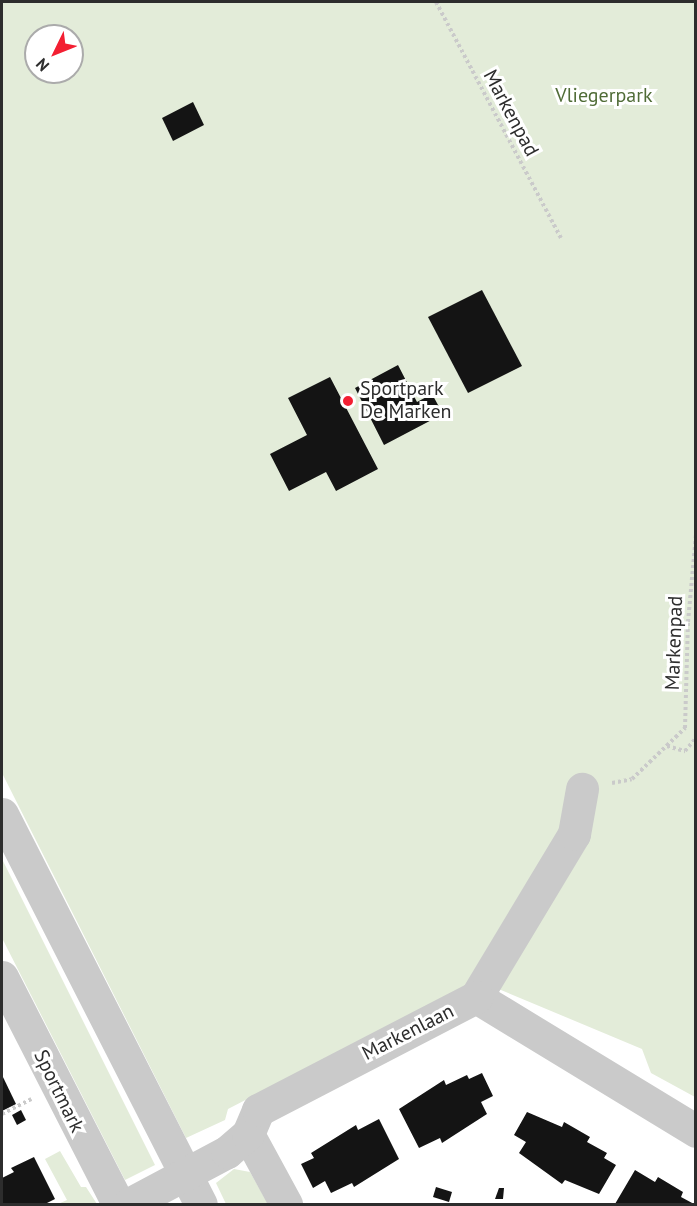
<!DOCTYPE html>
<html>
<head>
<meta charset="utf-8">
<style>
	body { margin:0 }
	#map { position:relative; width:697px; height:1206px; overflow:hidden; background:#fff; font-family:"PT Sans",sans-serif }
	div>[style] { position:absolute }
	.green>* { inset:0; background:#e3ecd9 }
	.building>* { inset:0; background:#141414 }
	.path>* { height:4px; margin-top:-2px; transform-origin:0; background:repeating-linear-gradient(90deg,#cacaca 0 3px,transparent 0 6px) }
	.minor>* { height:33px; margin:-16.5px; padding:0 16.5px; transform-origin:16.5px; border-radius:16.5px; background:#cacaca }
	.dots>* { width:16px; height:16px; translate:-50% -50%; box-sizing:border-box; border:3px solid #fff; border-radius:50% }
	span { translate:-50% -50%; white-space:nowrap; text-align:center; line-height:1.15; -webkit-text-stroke:6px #fff; paint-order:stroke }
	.park-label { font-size:20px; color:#506c37 }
	.street-label { font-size:20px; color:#2d2d2d }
	.poi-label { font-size:20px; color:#2d2d2d }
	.left { translate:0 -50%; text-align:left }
	.frame { position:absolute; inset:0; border:3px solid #2d2d2d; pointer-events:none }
	.north { position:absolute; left:24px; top:24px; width:60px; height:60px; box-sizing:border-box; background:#fff; border:2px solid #ababab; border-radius:50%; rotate:227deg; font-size:16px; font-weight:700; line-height:24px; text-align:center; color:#2d2d2d }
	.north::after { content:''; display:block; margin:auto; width:21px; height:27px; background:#f31f32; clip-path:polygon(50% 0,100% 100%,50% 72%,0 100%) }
</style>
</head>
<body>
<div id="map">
	<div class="green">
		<i style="clip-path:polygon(evenodd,2px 2px,695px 2px,695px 1097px,651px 1073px,642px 1049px,477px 980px,228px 1109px,225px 1120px,186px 1138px,2px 773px,2px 2px,36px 36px,72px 36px,72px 72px,36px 72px,36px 36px)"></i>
		<i style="clip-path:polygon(2px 859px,155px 1165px,125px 1180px,2px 938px)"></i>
		<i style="clip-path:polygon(60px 1151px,81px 1187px,86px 1187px,97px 1204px,58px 1204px,67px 1200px,45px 1159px)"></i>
		<i style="clip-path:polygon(234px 1169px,250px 1172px,268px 1204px,226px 1204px,216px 1183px)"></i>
	</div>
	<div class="building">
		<i style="clip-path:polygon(193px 102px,204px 125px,173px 141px,162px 118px)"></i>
		<i style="clip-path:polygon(482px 290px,522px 366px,468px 393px,428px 317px)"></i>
		<i style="clip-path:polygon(398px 365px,417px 402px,432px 394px,443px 414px,384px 445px,355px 388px)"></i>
		<i style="clip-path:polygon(330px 377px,378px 469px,336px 491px,326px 472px,289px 491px,270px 454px,307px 435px,288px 398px)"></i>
		<i style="clip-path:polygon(482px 1073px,493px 1096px,481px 1102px,487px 1114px,442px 1143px,440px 1138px,419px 1148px,399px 1109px,444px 1080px,446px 1085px,467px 1075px,469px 1079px)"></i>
		<i style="clip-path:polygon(2px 1075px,16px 1104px,2px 1111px)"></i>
		<i style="clip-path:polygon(21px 1110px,26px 1120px,17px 1125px,12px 1115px)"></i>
		<i style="clip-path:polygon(527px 1112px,562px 1127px,564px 1122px,590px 1137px,587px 1142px,607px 1153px,604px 1158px,616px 1165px,599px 1194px,565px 1180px,562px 1184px,519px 1153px,526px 1142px,514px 1135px)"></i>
		<i style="clip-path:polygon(379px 1119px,399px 1159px,354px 1187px,352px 1183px,331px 1193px,325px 1181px,313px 1188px,301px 1164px,314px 1158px,311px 1153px,356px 1125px,358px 1130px)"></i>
		<i style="clip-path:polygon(34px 1157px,55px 1199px,45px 1204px,2px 1204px,2px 1178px,14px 1172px,11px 1168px)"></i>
		<i style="clip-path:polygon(635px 1170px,655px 1182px,658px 1177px,683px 1192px,681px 1197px,694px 1204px,615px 1204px)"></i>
		<i style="clip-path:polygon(436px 1187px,452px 1192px,449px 1202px,433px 1197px)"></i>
		<i style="clip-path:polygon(499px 1188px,504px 1188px,503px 1199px,495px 1199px)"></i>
	</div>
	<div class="path">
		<i style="left:436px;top:2px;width:267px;rotate:62.1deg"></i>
		<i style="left:667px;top:746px;width:19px;rotate:16deg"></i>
		<i style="left:685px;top:751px;width:17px;rotate:-50deg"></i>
		<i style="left:612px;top:783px;width:20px;rotate:-11deg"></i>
		<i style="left:632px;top:779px;width:74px;rotate:-43.9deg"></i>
		<i style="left:685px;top:728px;width:106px;rotate:-88.4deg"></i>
		<i style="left:688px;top:622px;width:88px;rotate:-84.8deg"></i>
		<i style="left:2px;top:1114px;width:33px;rotate:-27deg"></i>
	</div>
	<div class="minor">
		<i style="left:2px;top:814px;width:438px;rotate:63deg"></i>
		<i style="left:2px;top:977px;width:255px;rotate:62.9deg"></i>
		<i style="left:476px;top:997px;width:258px;rotate:31.3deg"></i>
		<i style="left:476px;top:997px;width:190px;rotate:-59deg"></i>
		<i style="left:574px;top:834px;width:46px;rotate:-79.9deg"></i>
		<i style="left:248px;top:1134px;width:80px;rotate:61.5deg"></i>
		<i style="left:129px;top:1204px;width:111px;rotate:-28deg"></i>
		<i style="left:227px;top:1152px;width:28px;rotate:-41deg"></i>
		<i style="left:248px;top:1134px;width:26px;rotate:-67deg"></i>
		<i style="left:258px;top:1110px;width:246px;rotate:-27.4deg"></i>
	</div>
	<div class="dots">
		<i style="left:348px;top:401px;background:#f31f32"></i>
	</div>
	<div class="park-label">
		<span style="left:604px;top:95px">Vliegerpark</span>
	</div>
	<div class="street-label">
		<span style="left:511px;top:113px;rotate:62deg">Markenpad</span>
		<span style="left:674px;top:643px;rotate:-88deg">Markenpad</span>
		<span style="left:408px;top:1032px;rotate:-27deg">Markenlaan</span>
		<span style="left:59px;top:1091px;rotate:64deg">Sportmark</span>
	</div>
	<div class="poi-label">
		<span class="left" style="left:360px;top:400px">Sportpark<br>De Marken</span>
	</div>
	<div class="frame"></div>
	<div class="north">N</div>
</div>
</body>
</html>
